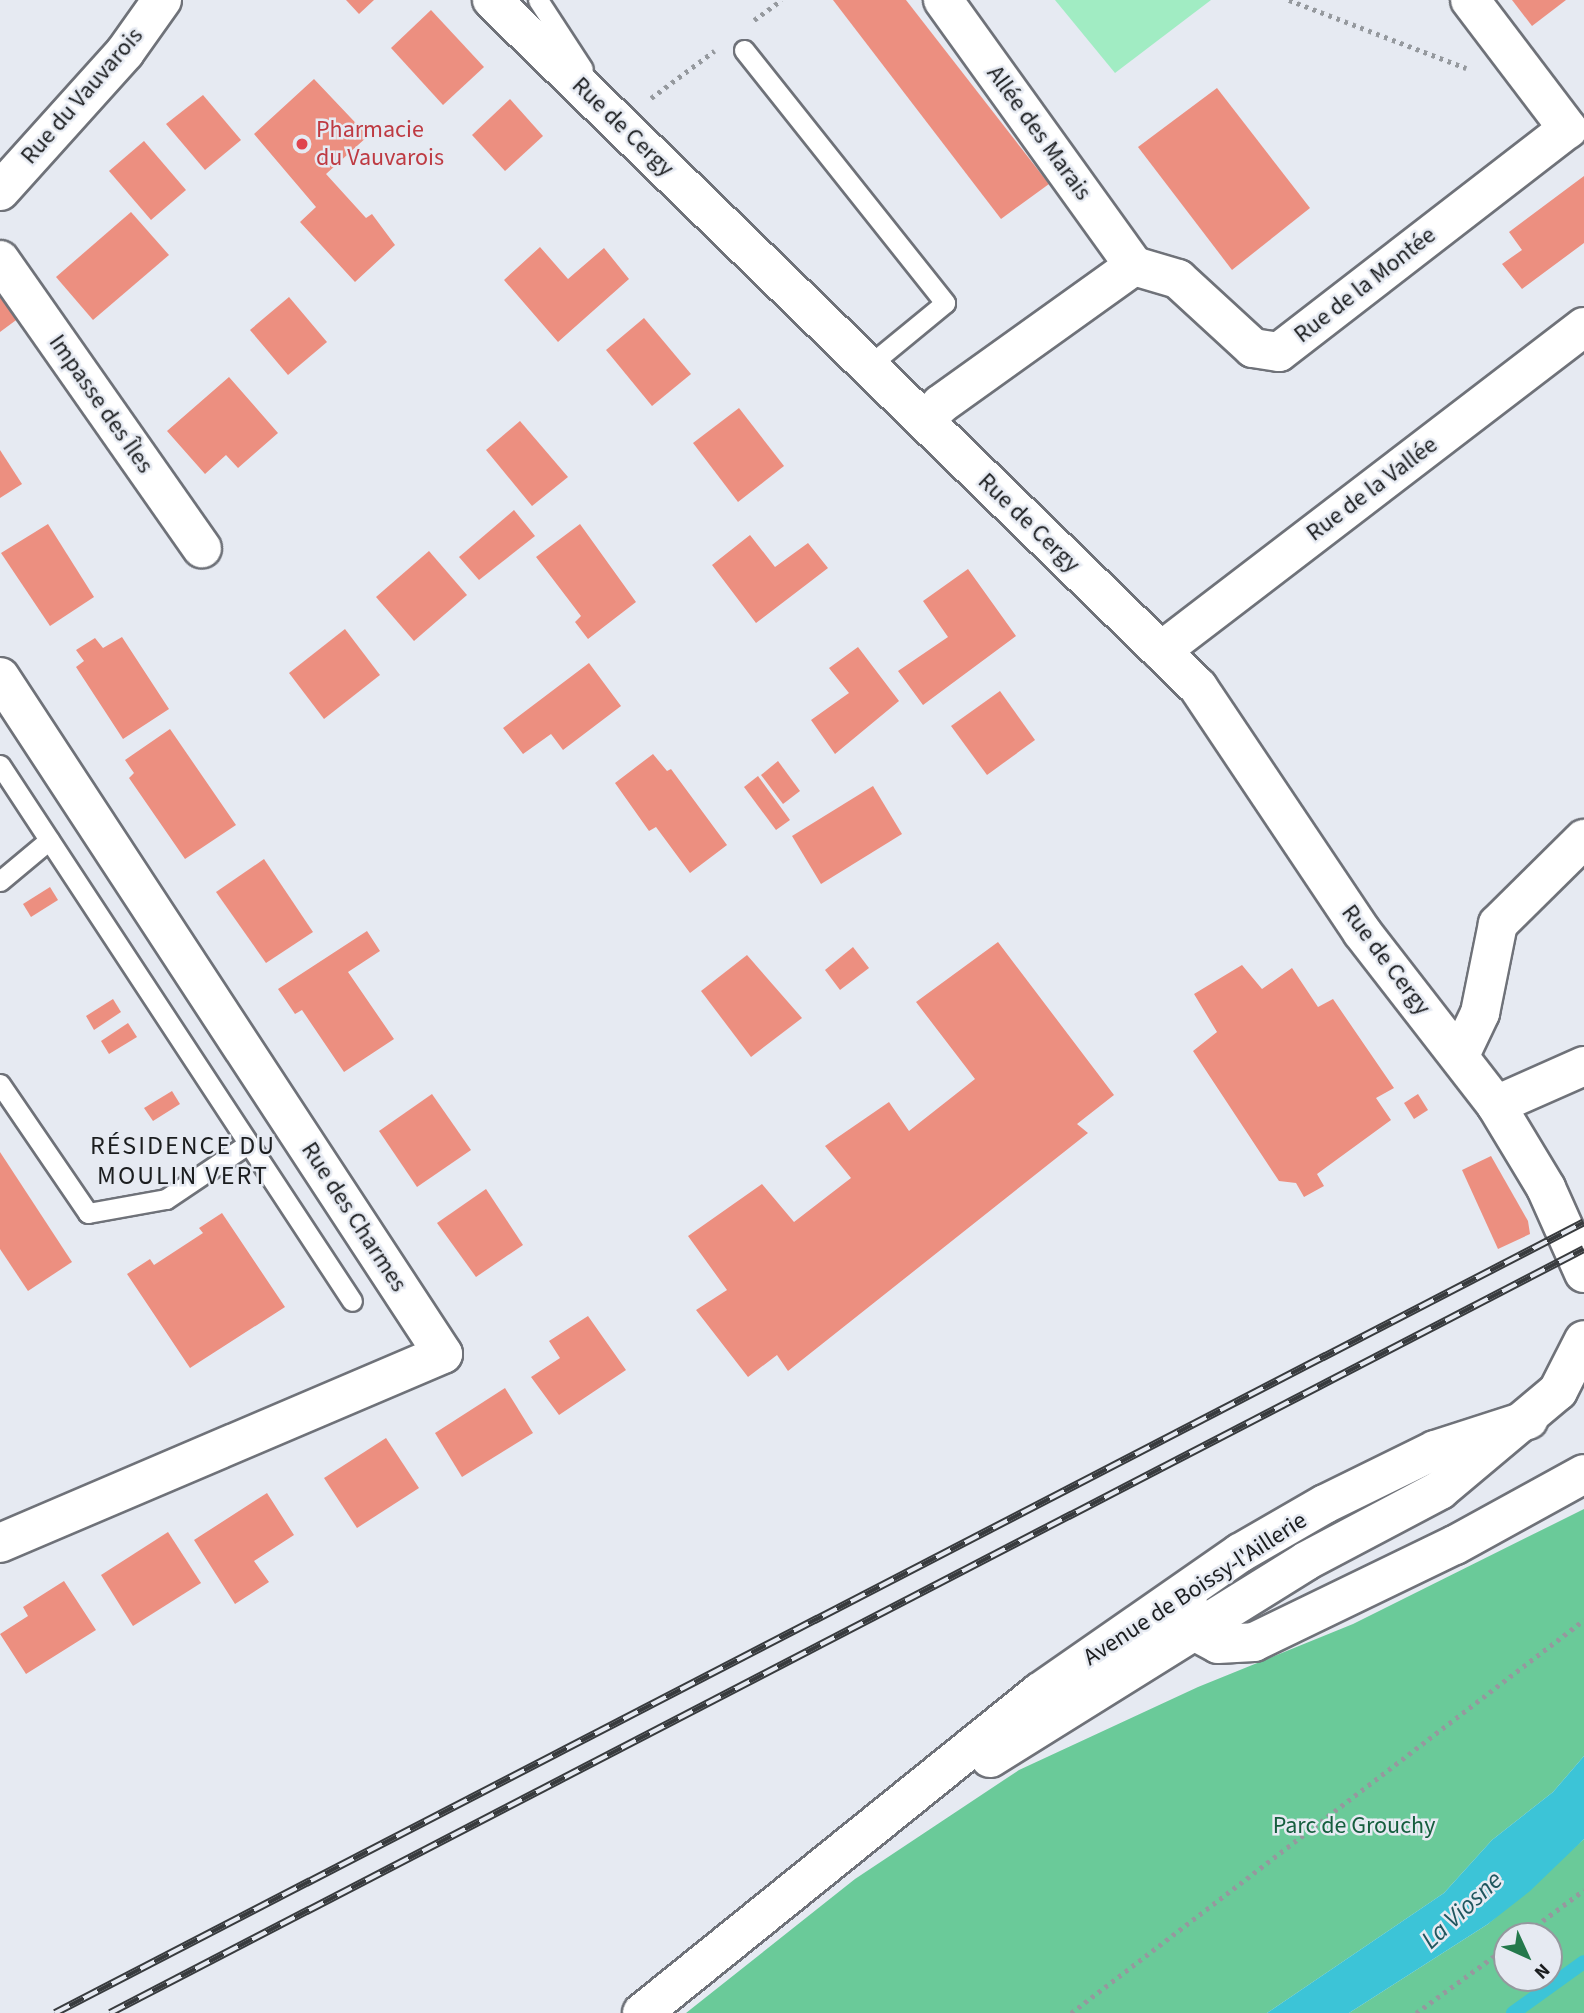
<!DOCTYPE html>
<html>
<head>
<meta charset="utf-8">
<style>
	body { margin:0 }
	#map { position:relative; width:1584px; height:2013px; overflow:hidden; background:#e6eaf2; font-family:"Source Sans 3",sans-serif }
	div>[style] { position:absolute }
	.green>* { inset:0; background:#a1ecc3 }
	.forest>* { inset:0; background:#6aca99 }
	.water>* { inset:0; background:#3cc4d7 }
	.stream>* { height:14px; margin:-7px; padding:0 7px; transform-origin:7px; border-radius:7px; background:#3cc4d7 }
	.building>* { inset:0; background:#ec8f80 }
	.path>* { height:4.5px; margin-top:-2.25px; transform-origin:0; background:repeating-linear-gradient(90deg,#95999e 0 3.5px,transparent 0 8.5px) }
	.roads { filter:drop-shadow(2px 0 #6f7279) drop-shadow(-2px 0 #6f7279) drop-shadow(0 2px #6f7279) drop-shadow(0 -2px #6f7279) }
	.lane>* { height:19px; margin:-9.5px; padding:0 9.5px; transform-origin:9.5px; border-radius:9.5px; background:#fff }
	.street>* { height:38px; margin:-19px; padding:0 19px; transform-origin:19px; border-radius:19px; background:#fff }
	.secondary>* { height:38px; margin:-19px; padding:0 19px; transform-origin:19px; border-radius:19px; background:#fff }
	.rail>* { height:8px; margin-top:-4px; transform-origin:0; background:repeating-linear-gradient(90deg,#e6eaf2 0 16px,#383b3e 0 32px); box-sizing:border-box; border-block:2px solid #383b3e }
	.dots>* { width:19px; height:19px; translate:-50% -50%; box-sizing:border-box; border:4px solid #e6eaf2; border-radius:50% }
	span { translate:-50% -50%; white-space:nowrap; text-align:center; line-height:1.15; -webkit-text-stroke:5px #e6eaf2; paint-order:stroke }
	.street-label { font-size:24px; color:#1b1d1f }
	.health-label { font-size:24px; color:#be3a42 }
	.left { translate:0 -50%; text-align:left }
	.park-label { font-size:24px; color:#155e3e }
	.neighbourhood-label { font-size:26px; color:#1b1d1f; letter-spacing:2px }
	.water-label { font-size:26px; color:#1f565e; font-style:italic }
	.north { position:absolute; left:1493px; top:1922px; width:70px; height:70px; box-sizing:border-box; background:#e6eaf2; border:2px solid #95989e; border-radius:50%; rotate:135deg; font-size:19px; font-weight:700; line-height:28px; text-align:center; color:#1b1d1f }
	.north::after { content:''; display:block; margin:auto; width:24px; height:32px; background:#24794c; clip-path:polygon(50% 0,100% 100%,50% 72%,0 100%) }
</style>
</head>
<body>
<div id="map">
	<div class="green">
		<i style="clip-path:polygon(1055px 0,1211px 0,1115px 73px)"></i>
	</div>
	<div class="forest">
		<i style="clip-path:polygon(1584px 1509px,1584px 1756px,1553px 1792px,1492px 1840px,1444px 1893px,1267px 2013px,686px 2013px,855px 1879px,1019px 1770px,1198px 1687px,1353px 1624px)"></i>
		<i style="clip-path:polygon(evenodd,1584px 1839px,1584px 2013px,1349px 2013px,1488px 1924px,1584px 1839px,1507px 1936px,1549px 1936px,1549px 1978px,1507px 1978px,1507px 1936px)"></i>
	</div>
	<div class="water">
		<i style="clip-path:polygon(1584px 1756px,1584px 1839px,1530px 1891px,1488px 1924px,1349px 2013px,1267px 2013px,1444px 1893px,1492px 1840px,1553px 1792px)"></i>
	</div>
	<div class="stream">
		<i style="left:1513px;top:2013px;width:87px;rotate:-35.7deg"></i>
	</div>
	<div class="building">
		<i style="clip-path:polygon(346px 0,374px 0,359px 14px)"></i>
		<i style="clip-path:polygon(833px 0,906px 0,1049px 184px,1001px 219px)"></i>
		<i style="clip-path:polygon(1512px 0,1566px 0,1532px 26px)"></i>
		<i style="clip-path:polygon(431px 10px,484px 67px,443px 105px,391px 48px)"></i>
		<i style="clip-path:polygon(314px 79px,368px 136px,326px 174px,366px 218px,372px 214px,395px 245px,355px 282px,300px 222px,316px 207px,254px 134px)"></i>
		<i style="clip-path:polygon(1217px 88px,1310px 208px,1232px 270px,1138px 147px)"></i>
		<i style="clip-path:polygon(203px 95px,241px 140px,205px 170px,166px 124px)"></i>
		<i style="clip-path:polygon(510px 99px,543px 136px,505px 171px,472px 135px)"></i>
		<i style="clip-path:polygon(144px 141px,186px 190px,151px 220px,109px 171px)"></i>
		<i style="clip-path:polygon(1584px 176px,1584px 243px,1522px 289px,1502px 264px,1522px 250px,1509px 232px)"></i>
		<i style="clip-path:polygon(131px 212px,169px 255px,93px 320px,56px 277px)"></i>
		<i style="clip-path:polygon(540px 247px,568px 279px,604px 248px,629px 279px,558px 342px,504px 280px)"></i>
		<i style="clip-path:polygon(0 281px,23px 315px,0 332px)"></i>
		<i style="clip-path:polygon(289px 297px,327px 342px,288px 375px,250px 330px)"></i>
		<i style="clip-path:polygon(644px 318px,691px 374px,652px 406px,606px 350px)"></i>
		<i style="clip-path:polygon(229px 377px,278px 433px,238px 468px,226px 455px,205px 474px,167px 431px)"></i>
		<i style="clip-path:polygon(739px 408px,784px 466px,738px 502px,693px 443px)"></i>
		<i style="clip-path:polygon(520px 421px,568px 477px,532px 506px,486px 450px)"></i>
		<i style="clip-path:polygon(0 450px,22px 484px,0 498px)"></i>
		<i style="clip-path:polygon(514px 510px,535px 536px,479px 580px,459px 557px)"></i>
		<i style="clip-path:polygon(48px 524px,94px 597px,50px 626px,1px 553px)"></i>
		<i style="clip-path:polygon(580px 524px,636px 602px,588px 639px,575px 622px,581px 616px,536px 557px)"></i>
		<i style="clip-path:polygon(750px 535px,775px 567px,808px 543px,828px 568px,756px 623px,712px 565px)"></i>
		<i style="clip-path:polygon(429px 551px,467px 595px,414px 641px,376px 597px)"></i>
		<i style="clip-path:polygon(968px 569px,1016px 636px,923px 705px,898px 671px,948px 637px,923px 601px)"></i>
		<i style="clip-path:polygon(345px 629px,380px 675px,324px 719px,289px 673px)"></i>
		<i style="clip-path:polygon(122px 637px,169px 709px,123px 739px,76px 667px,84px 661px,76px 650px,95px 638px,103px 648px)"></i>
		<i style="clip-path:polygon(858px 647px,899px 701px,835px 754px,811px 720px,849px 693px,829px 668px)"></i>
		<i style="clip-path:polygon(589px 663px,621px 706px,563px 750px,551px 734px,523px 754px,503px 728px)"></i>
		<i style="clip-path:polygon(1000px 691px,1035px 740px,987px 775px,951px 726px)"></i>
		<i style="clip-path:polygon(170px 729px,236px 825px,185px 859px,129px 778px,134px 773px,125px 760px)"></i>
		<i style="clip-path:polygon(653px 754px,667px 771px,671px 769px,727px 845px,690px 873px,656px 827px,649px 831px,615px 783px)"></i>
		<i style="clip-path:polygon(778px 761px,800px 791px,783px 804px,761px 775px)"></i>
		<i style="clip-path:polygon(758px 776px,790px 820px,776px 830px,744px 787px)"></i>
		<i style="clip-path:polygon(873px 786px,902px 834px,821px 884px,792px 836px)"></i>
		<i style="clip-path:polygon(264px 859px,313px 932px,266px 963px,216px 892px)"></i>
		<i style="clip-path:polygon(50px 887px,58px 900px,31px 917px,23px 904px)"></i>
		<i style="clip-path:polygon(367px 931px,380px 951px,348px 972px,394px 1039px,344px 1072px,302px 1010px,295px 1014px,278px 989px)"></i>
		<i style="clip-path:polygon(998px 942px,1114px 1095px,1077px 1124px,1088px 1133px,788px 1371px,777px 1355px,748px 1377px,696px 1310px,727px 1290px,688px 1236px,762px 1184px,794px 1222px,851px 1178px,825px 1146px,889px 1102px,909px 1131px,975px 1079px,916px 1002px)"></i>
		<i style="clip-path:polygon(853px 947px,869px 968px,840px 990px,825px 970px)"></i>
		<i style="clip-path:polygon(747px 955px,802px 1018px,751px 1057px,701px 991px)"></i>
		<i style="clip-path:polygon(1242px 965px,1262px 989px,1292px 968px,1318px 1007px,1333px 999px,1394px 1088px,1376px 1098px,1391px 1120px,1317px 1174px,1324px 1186px,1304px 1197px,1296px 1183px,1279px 1181px,1193px 1051px,1217px 1032px,1194px 994px)"></i>
		<i style="clip-path:polygon(113px 999px,121px 1012px,94px 1030px,86px 1016px)"></i>
		<i style="clip-path:polygon(128px 1023px,137px 1037px,109px 1054px,101px 1041px)"></i>
		<i style="clip-path:polygon(172px 1091px,180px 1104px,153px 1121px,144px 1108px)"></i>
		<i style="clip-path:polygon(432px 1094px,471px 1150px,417px 1187px,379px 1131px)"></i>
		<i style="clip-path:polygon(1418px 1094px,1428px 1110px,1414px 1119px,1404px 1103px)"></i>
		<i style="clip-path:polygon(0 1152px,72px 1262px,28px 1291px,0 1249px)"></i>
		<i style="clip-path:polygon(1491px 1156px,1528px 1221px,1530px 1234px,1498px 1249px,1462px 1170px)"></i>
		<i style="clip-path:polygon(486px 1189px,523px 1245px,476px 1277px,437px 1223px)"></i>
		<i style="clip-path:polygon(222px 1213px,285px 1307px,190px 1368px,127px 1274px,150px 1259px,154px 1265px,203px 1233px,199px 1228px)"></i>
		<i style="clip-path:polygon(588px 1316px,626px 1370px,559px 1415px,531px 1377px,560px 1358px,549px 1341px)"></i>
		<i style="clip-path:polygon(505px 1388px,533px 1433px,462px 1477px,435px 1433px)"></i>
		<i style="clip-path:polygon(386px 1438px,419px 1488px,357px 1528px,324px 1478px)"></i>
		<i style="clip-path:polygon(267px 1493px,294px 1535px,254px 1561px,269px 1582px,235px 1604px,194px 1540px)"></i>
		<i style="clip-path:polygon(168px 1532px,201px 1583px,133px 1626px,101px 1575px)"></i>
		<i style="clip-path:polygon(64px 1581px,96px 1630px,26px 1674px,0 1634px,28px 1616px,23px 1607px)"></i>
	</div>
	<div class="path">
		<i style="left:1289px;top:0;width:190px;rotate:21deg"></i>
		<i style="left:754px;top:20px;width:34px;rotate:-36deg"></i>
		<i style="left:651px;top:98px;width:79px;rotate:-36.7deg"></i>
		<i style="left:1522px;top:1936px;width:77px;rotate:-36.6deg"></i>
		<i style="left:1071px;top:2013px;width:646px;rotate:-37.46deg"></i>
		<i style="left:1416px;top:2013px;width:112px;rotate:-36deg"></i>
	</div>
	<div class="roads">
		<div class="lane">
			<i style="left:538px;top:0;width:82px;rotate:56.9deg"></i>
			<i style="left:744px;top:50px;width:323px;rotate:51.5deg"></i>
			<i style="left:945px;top:303px;width:101px;rotate:140.6deg"></i>
			<i style="left:0;top:765px;width:641px;rotate:56.71deg"></i>
			<i style="left:0;top:881px;width:64px;rotate:-39.9deg"></i>
			<i style="left:0;top:1084px;width:156px;rotate:55.7deg"></i>
			<i style="left:88px;top:1213px;width:79px;rotate:-10.2deg"></i>
			<i style="left:166px;top:1199px;width:99px;rotate:-33.9deg"></i>
		</div>
		<div class="street">
			<i style="left:943px;top:0;width:327px;rotate:54.3deg"></i>
			<i style="left:0;top:191px;width:187px;rotate:-48deg"></i>
			<i style="left:125px;top:52px;width:64px;rotate:-54.6deg"></i>
			<i style="left:0;top:260px;width:352px;rotate:55deg"></i>
			<i style="left:925px;top:421px;width:23px;rotate:-47deg"></i>
			<i style="left:941px;top:404px;width:237px;rotate:-35.6deg"></i>
			<i style="left:1134px;top:266px;width:46px;rotate:16.5deg"></i>
			<i style="left:1178px;top:279px;width:102px;rotate:42.6deg"></i>
			<i style="left:1253px;top:348px;width:26px;rotate:9deg"></i>
			<i style="left:1279px;top:352px;width:365px;rotate:-37.7deg"></i>
			<i style="left:1568px;top:129px;width:162px;rotate:-127.2deg"></i>
			<i style="left:1161px;top:651px;width:533px;rotate:-37.45deg"></i>
			<i style="left:0;top:677px;width:809px;rotate:56.8deg"></i>
			<i style="left:443px;top:1354px;width:482px;rotate:156.9deg"></i>
			<i style="left:1460px;top:1055px;width:47px;rotate:-64.5deg"></i>
			<i style="left:1480px;top:1013px;width:91px;rotate:-78.6deg"></i>
			<i style="left:1498px;top:924px;width:121px;rotate:-44.7deg"></i>
			<i style="left:1188px;top:1603px;width:18px;rotate:90deg"></i>
			<i style="left:1188px;top:1621px;width:12px;rotate:59deg"></i>
			<i style="left:1194px;top:1631px;width:27px;rotate:28deg"></i>
			<i style="left:1218px;top:1644px;width:36px;rotate:-3deg"></i>
			<i style="left:1254px;top:1642px;width:223px;rotate:-25.8deg"></i>
			<i style="left:1455px;top:1545px;width:147px;rotate:-28.8deg"></i>
		</div>
		<div class="secondary">
			<i style="left:492px;top:0;width:985px;rotate:44.22deg"></i>
			<i style="left:1198px;top:687px;width:295px;rotate:56.2deg"></i>
			<i style="left:1362px;top:932px;width:219px;rotate:52.2deg"></i>
			<i style="left:1496px;top:1105px;width:97px;rotate:58.9deg"></i>
			<i style="left:1546px;top:1188px;width:93px;rotate:65.9deg"></i>
			<i style="left:1496px;top:1105px;width:96px;rotate:-23.9deg"></i>
			<i style="left:990px;top:1758px;width:372px;rotate:-31.9deg"></i>
			<i style="left:1306px;top:1561px;width:152px;rotate:-27.9deg"></i>
			<i style="left:1440px;top:1490px;width:154px;rotate:-40deg"></i>
			<i style="left:1558px;top:1391px;width:57px;rotate:-63deg"></i>
			<i style="left:642px;top:2013px;width:511px;rotate:-38.89deg"></i>
			<i style="left:1040px;top:1692px;width:244px;rotate:-34.8deg"></i>
			<i style="left:1240px;top:1553px;width:98px;rotate:-30deg"></i>
			<i style="left:1325px;top:1504px;width:123px;rotate:-26.1deg"></i>
			<i style="left:1435px;top:1450px;width:98px;rotate:-17.9deg"></i>
		</div>
	</div>
	<div class="rail">
		<i style="left:55px;top:2013px;width:1721px;rotate:-27.35deg"></i>
		<i style="left:110px;top:2013px;width:1660px;rotate:-27.4deg"></i>
	</div>
	<div class="dots">
		<i style="left:302px;top:144px;background:#e0444e"></i>
	</div>
	<div class="street-label">
		<span style="left:82px;top:96px;rotate:-49deg">Rue du Vauvarois</span>
		<span style="left:623px;top:127px;rotate:44deg">Rue de Cergy</span>
		<span style="left:1039px;top:133px;rotate:54deg">Allée des Marais</span>
		<span style="left:1365px;top:285px;rotate:-38deg">Rue de la Montée</span>
		<span style="left:101px;top:404px;rotate:55deg">Impasse des Îles</span>
		<span style="left:1372px;top:489px;rotate:-37deg">Rue de la Vallée</span>
		<span style="left:1029px;top:523px;rotate:44deg">Rue de Cergy</span>
		<span style="left:1386px;top:960px;rotate:53deg">Rue de Cergy</span>
		<span style="left:354px;top:1217px;rotate:57deg">Rue des Charmes</span>
		<span style="left:1195px;top:1589px;rotate:-33deg">Avenue de Boissy-l'Aillerie</span>
	</div>
	<div class="health-label">
		<span class="left" style="left:316px;top:144px">Pharmacie<br>du Vauvarois</span>
	</div>
	<div class="park-label">
		<span style="left:1354px;top:1826px">Parc de Grouchy</span>
	</div>
	<div class="neighbourhood-label">
		<span style="left:183px;top:1161px">RÉSIDENCE DU<br>MOULIN VERT</span>
	</div>
	<div class="water-label">
		<span style="left:1462px;top:1910px;rotate:-43deg">La Viosne</span>
	</div>
	<div class="north">N</div>
</div>
</body>
</html>
